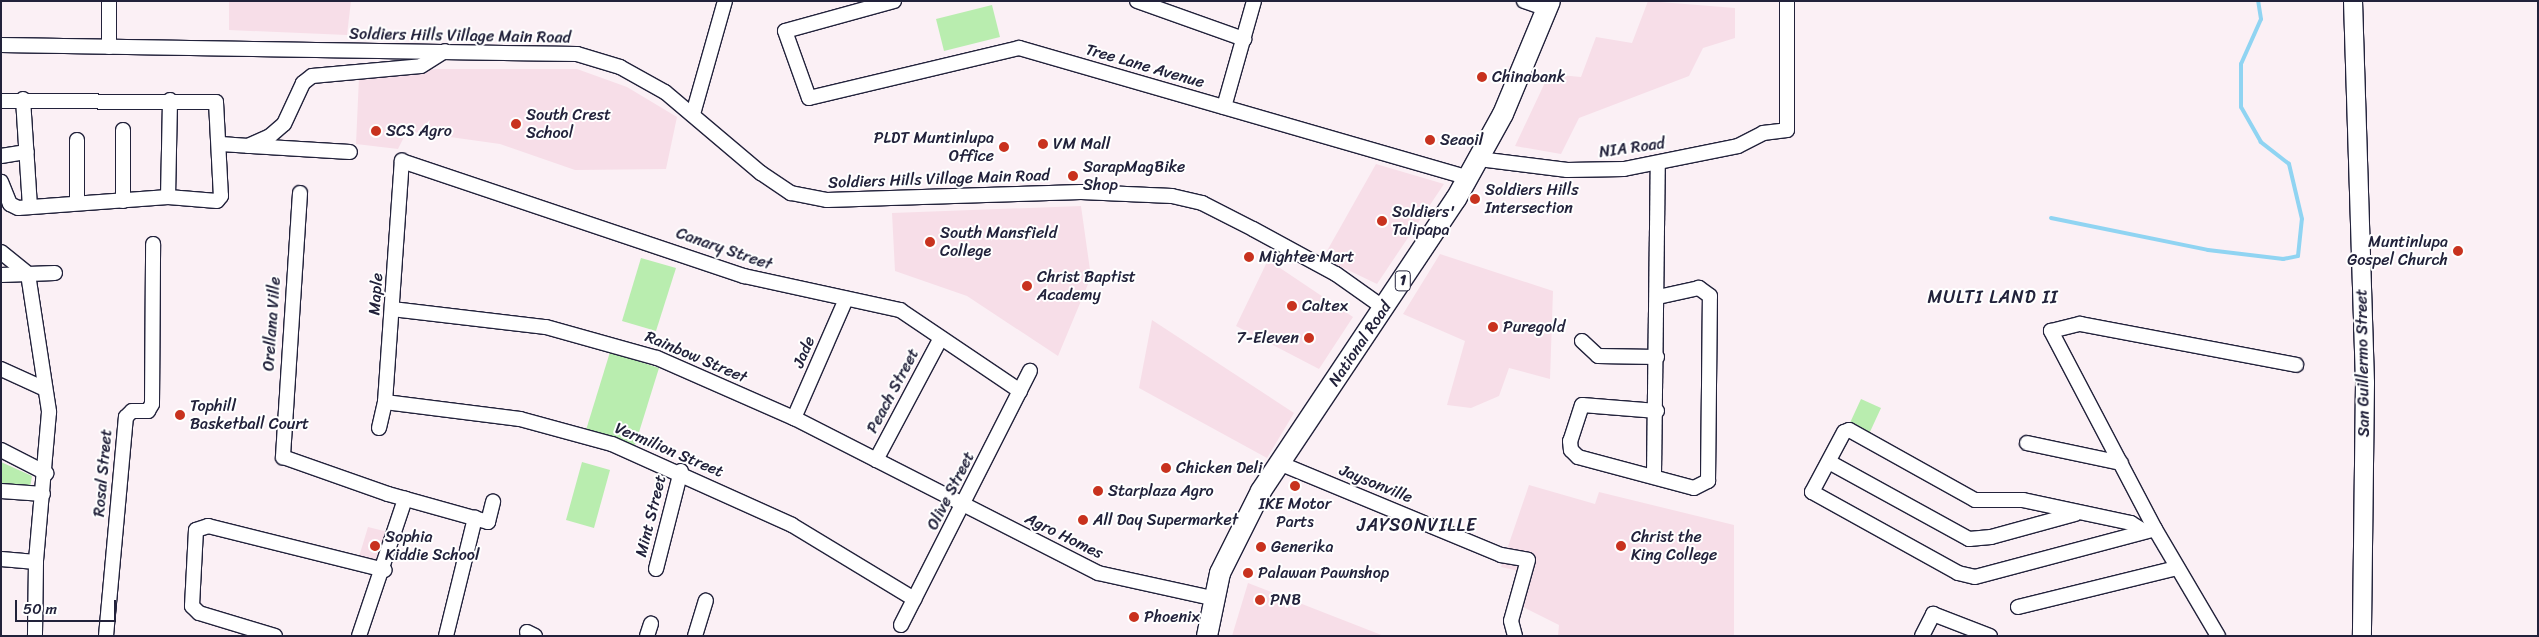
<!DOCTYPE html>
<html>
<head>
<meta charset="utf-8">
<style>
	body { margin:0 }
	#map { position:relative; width:2539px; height:637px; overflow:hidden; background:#fbf0f5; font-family:Sriracha,sans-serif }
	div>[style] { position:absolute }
	.built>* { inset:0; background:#f7dee8 }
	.green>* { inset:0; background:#b9edaf }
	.stream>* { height:4px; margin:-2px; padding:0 2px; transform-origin:2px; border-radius:2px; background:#90d4f2 }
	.roads { filter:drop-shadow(1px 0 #22223b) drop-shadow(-1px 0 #22223b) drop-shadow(0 1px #22223b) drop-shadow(0 -1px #22223b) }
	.minor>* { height:14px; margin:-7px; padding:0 7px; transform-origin:7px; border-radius:7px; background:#fff }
	.major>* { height:18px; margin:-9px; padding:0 9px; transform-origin:9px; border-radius:9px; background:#fff }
	.highway>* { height:20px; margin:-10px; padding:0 10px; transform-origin:10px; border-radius:10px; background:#fff }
	.dots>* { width:14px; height:14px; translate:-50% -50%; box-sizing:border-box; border:2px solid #fff; border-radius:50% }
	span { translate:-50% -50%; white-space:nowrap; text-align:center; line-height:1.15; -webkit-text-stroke:4px #fff; paint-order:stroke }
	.shield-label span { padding:1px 4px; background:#fff; border:1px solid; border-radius:4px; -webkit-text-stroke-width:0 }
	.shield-label { font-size:15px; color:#22223b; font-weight:700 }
	.street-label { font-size:16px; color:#22223b }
	.poi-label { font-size:16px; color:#22223b }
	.left { translate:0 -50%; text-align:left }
	.right { translate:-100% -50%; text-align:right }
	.neighbourhood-label { font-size:18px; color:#22223b; letter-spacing:1px }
	.frame { position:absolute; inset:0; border:2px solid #22223b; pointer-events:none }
	.scale { position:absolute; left:15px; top:600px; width:101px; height:22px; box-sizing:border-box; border:2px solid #22223b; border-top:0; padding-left:6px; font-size:15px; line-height:18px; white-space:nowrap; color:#22223b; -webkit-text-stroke:4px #fff; paint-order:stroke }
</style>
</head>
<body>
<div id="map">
	<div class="built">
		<i style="clip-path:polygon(229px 1px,351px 1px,347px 35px,229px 30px)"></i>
		<i style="clip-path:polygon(1648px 1px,1735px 8px,1735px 38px,1703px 48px,1689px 76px,1579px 118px,1561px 154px,1515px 146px,1549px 74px,1581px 77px,1596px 37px,1632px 43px)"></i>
		<i style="clip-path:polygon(436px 69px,577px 69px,627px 87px,677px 117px,666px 169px,575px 170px,500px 144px,407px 131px,398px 149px,356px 144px,359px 77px)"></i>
		<i style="clip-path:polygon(1376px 164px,1444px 184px,1377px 284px,1323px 258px)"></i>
		<i style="clip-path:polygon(1081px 206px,1091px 277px,1058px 356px,967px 296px,895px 271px,892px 213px)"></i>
		<i style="clip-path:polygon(1440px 254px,1553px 291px,1550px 379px,1509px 368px,1499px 396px,1471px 408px,1447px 405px,1465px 341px,1403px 314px)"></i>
		<i style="clip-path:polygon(1268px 260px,1353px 317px,1319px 369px,1236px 326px)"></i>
		<i style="clip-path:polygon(1152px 320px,1294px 413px,1267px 458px,1139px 388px)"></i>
		<i style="clip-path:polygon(1529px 485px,1595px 504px,1599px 492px,1734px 525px,1734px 636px,1558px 636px,1559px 625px,1511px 601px,1519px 571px,1501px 567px)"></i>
		<i style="clip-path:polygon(368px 527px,392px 533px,381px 565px,358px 560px)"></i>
		<i style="clip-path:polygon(1248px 583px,1384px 636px,1232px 636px)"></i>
	</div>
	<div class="green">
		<i style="clip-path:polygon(992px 5px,1000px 37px,944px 51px,936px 19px)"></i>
		<i style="clip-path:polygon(641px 258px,676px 268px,656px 331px,622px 321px)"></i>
		<i style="clip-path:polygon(610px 352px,659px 368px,635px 445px,586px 430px)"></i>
		<i style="clip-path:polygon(1861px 399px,1881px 408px,1869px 434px,1849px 425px)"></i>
		<i style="clip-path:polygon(1px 462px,32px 476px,30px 488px,1px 486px)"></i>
		<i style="clip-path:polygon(582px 462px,610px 470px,594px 528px,566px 520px)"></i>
	</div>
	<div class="stream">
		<i style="left:2051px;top:218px;width:160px;rotate:11.5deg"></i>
		<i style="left:2208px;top:250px;width:76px;rotate:6.8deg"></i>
		<i style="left:2283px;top:259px;width:15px;rotate:-11deg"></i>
		<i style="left:2298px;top:256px;width:37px;rotate:-84deg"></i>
		<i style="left:2302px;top:219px;width:57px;rotate:-103.3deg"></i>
		<i style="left:2289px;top:164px;width:36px;rotate:-142deg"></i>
		<i style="left:2261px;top:142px;width:40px;rotate:-119.7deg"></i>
		<i style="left:2241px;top:107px;width:43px;rotate:-90deg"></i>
		<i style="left:2241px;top:64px;width:49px;rotate:-66deg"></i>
		<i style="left:2261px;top:19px;width:18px;rotate:-99deg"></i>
	</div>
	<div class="roads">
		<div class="minor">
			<i style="left:894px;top:1px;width:113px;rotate:164.6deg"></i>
			<i style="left:785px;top:31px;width:71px;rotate:70.3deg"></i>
			<i style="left:809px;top:98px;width:216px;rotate:-13.4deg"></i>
			<i style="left:1019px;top:48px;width:467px;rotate:16.1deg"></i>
			<i style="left:1137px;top:1px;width:114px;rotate:19.6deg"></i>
			<i style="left:1524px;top:1px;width:24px;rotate:19deg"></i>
			<i style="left:1px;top:45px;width:576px;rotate:0.9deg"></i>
			<i style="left:577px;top:54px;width:45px;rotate:16.8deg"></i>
			<i style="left:620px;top:67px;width:51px;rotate:29.1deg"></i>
			<i style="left:665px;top:92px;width:126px;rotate:40.2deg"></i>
			<i style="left:761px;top:173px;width:36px;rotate:34deg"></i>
			<i style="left:791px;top:193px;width:37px;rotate:11deg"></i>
			<i style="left:827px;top:200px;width:254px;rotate:-1.8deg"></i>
			<i style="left:1081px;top:192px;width:91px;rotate:2.5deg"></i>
			<i style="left:1172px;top:196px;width:31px;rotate:13deg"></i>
			<i style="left:1202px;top:203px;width:57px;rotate:27deg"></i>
			<i style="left:1253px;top:229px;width:94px;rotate:28.5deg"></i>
			<i style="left:1336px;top:274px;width:59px;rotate:35.3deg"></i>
			<i style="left:109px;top:47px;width:46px;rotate:-90deg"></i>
			<i style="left:23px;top:99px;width:108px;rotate:86.3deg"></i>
			<i style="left:1px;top:101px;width:215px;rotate:0.3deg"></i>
			<i style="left:216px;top:102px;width:94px;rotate:87deg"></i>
			<i style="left:221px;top:196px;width:6px;rotate:129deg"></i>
			<i style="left:217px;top:201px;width:49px;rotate:-175.3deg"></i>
			<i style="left:168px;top:197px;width:150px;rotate:175.8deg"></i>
			<i style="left:18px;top:208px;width:9px;rotate:-153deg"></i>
			<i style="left:10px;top:204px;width:24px;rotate:-112deg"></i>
			<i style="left:1224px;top:107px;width:110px;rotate:-74.2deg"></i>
			<i style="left:693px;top:114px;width:117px;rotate:-74.2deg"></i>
			<i style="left:123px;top:130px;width:71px;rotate:90deg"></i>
			<i style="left:221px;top:144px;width:27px;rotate:4deg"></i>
			<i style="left:248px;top:146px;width:24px;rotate:-24deg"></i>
			<i style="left:270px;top:136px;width:18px;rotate:-41deg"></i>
			<i style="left:284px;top:124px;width:45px;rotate:-65.1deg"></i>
			<i style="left:303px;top:83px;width:11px;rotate:-38deg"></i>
			<i style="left:312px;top:76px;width:109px;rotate:-5.2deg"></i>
			<i style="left:421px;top:66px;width:28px;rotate:-32deg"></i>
			<i style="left:251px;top:146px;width:99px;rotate:3.5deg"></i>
			<i style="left:1px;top:156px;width:26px;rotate:-9deg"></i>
			<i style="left:1479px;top:159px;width:89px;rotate:7.1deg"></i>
			<i style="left:1567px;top:170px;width:57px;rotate:-1deg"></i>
			<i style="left:1624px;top:169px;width:116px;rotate:-11.4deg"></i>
			<i style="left:1738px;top:146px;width:28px;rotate:-27deg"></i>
			<i style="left:1763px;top:133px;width:24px;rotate:-7deg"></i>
			<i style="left:1787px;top:130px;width:129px;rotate:-90deg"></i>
			<i style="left:300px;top:193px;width:265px;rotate:93.7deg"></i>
			<i style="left:283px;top:457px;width:111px;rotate:19.4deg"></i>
			<i style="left:388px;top:494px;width:104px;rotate:15.6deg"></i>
			<i style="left:488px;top:522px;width:21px;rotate:-76deg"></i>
			<i style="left:168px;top:197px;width:97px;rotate:-88.8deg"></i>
			<i style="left:77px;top:203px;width:63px;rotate:-90deg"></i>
			<i style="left:1px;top:252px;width:35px;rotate:39deg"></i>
			<i style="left:28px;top:274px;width:140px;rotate:81.3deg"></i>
			<i style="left:49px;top:412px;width:151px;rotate:95deg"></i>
			<i style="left:36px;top:562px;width:74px;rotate:90.8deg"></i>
			<i style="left:1px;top:275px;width:54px;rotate:-2.1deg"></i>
			<i style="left:392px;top:309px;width:155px;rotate:6.7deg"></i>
			<i style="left:546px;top:327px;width:115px;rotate:15.6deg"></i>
			<i style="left:657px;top:358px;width:150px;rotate:23.7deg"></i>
			<i style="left:794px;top:418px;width:341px;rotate:27deg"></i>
			<i style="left:1098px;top:573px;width:117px;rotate:12.4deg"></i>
			<i style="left:1582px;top:341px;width:22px;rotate:43deg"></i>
			<i style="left:1598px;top:356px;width:59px;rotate:1deg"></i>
			<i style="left:1px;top:369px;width:48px;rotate:24.4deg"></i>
			<i style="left:385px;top:402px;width:136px;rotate:7.2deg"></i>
			<i style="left:520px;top:419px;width:95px;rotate:15.2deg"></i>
			<i style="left:612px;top:444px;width:197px;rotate:24.2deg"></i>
			<i style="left:792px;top:525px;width:143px;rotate:31.2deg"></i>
			<i style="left:1657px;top:411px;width:75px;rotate:-175.4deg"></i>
			<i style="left:1582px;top:405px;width:38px;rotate:108deg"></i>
			<i style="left:1570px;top:441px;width:9px;rotate:84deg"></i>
			<i style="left:1571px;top:450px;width:10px;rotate:45deg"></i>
			<i style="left:1578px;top:457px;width:120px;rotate:15deg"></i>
			<i style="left:1694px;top:488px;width:16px;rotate:-27deg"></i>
			<i style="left:1708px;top:481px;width:185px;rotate:-89.4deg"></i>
			<i style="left:1710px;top:296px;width:14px;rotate:-144deg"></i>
			<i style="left:1699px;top:288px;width:42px;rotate:167.6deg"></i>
			<i style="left:794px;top:418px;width:130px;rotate:-66.4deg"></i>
			<i style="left:379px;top:428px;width:27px;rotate:-77deg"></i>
			<i style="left:385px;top:402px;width:242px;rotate:-86deg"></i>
			<i style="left:402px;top:161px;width:361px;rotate:18.6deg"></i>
			<i style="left:744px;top:276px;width:160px;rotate:12.3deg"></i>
			<i style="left:900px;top:310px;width:145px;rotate:34deg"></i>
			<i style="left:2027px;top:443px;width:96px;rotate:12deg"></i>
			<i style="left:1px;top:450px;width:51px;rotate:27.1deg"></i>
			<i style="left:876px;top:460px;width:138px;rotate:-62deg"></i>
			<i style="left:1829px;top:462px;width:160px;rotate:28.8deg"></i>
			<i style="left:1969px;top:539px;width:22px;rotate:-5deg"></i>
			<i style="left:1991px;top:537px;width:87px;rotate:-15.3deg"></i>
			<i style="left:1279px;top:463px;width:240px;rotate:22.5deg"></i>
			<i style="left:1501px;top:555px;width:27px;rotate:10deg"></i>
			<i style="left:1528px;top:560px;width:63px;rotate:105.6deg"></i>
			<i style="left:1511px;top:621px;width:16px;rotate:75deg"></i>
			<i style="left:1654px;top:474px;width:311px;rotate:-89.3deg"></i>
			<i style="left:1px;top:491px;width:42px;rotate:4.1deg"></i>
			<i style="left:2142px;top:530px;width:13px;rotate:-148deg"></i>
			<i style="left:2131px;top:523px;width:110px;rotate:-168deg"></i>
			<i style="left:2023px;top:500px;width:48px;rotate:180deg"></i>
			<i style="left:1975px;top:500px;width:144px;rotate:-150.9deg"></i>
			<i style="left:1849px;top:430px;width:5px;rotate:158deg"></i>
			<i style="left:1844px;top:432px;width:68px;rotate:118.1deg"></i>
			<i style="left:1812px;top:492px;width:167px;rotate:29deg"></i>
			<i style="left:1958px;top:573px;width:17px;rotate:13deg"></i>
			<i style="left:1975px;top:577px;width:186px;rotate:-14.9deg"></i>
			<i style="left:1px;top:559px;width:35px;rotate:5deg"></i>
			<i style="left:656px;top:569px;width:101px;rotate:-75.7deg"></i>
			<i style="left:2018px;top:607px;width:164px;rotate:-13.8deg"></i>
			<i style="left:901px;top:625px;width:285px;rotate:-63.1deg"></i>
			<i style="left:527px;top:632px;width:9px;rotate:27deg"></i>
			<i style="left:106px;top:636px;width:220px;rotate:-84.8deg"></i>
			<i style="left:126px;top:417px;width:8px;rotate:-45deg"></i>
			<i style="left:132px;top:411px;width:16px"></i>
			<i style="left:148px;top:411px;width:8px;rotate:-60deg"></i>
			<i style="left:152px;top:404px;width:160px;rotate:-89.6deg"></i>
			<i style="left:275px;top:636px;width:79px;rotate:-163.2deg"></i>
			<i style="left:199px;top:613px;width:10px;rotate:-135deg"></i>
			<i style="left:192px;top:606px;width:76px;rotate:-87deg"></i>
			<i style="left:196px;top:530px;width:13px;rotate:-18deg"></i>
			<i style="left:208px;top:526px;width:182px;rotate:14deg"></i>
			<i style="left:359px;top:636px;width:145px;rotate:-71.4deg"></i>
			<i style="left:446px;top:636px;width:122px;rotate:-76.2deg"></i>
			<i style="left:647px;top:636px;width:13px;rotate:-72deg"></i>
			<i style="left:695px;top:636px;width:37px;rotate:-73deg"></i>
			<i style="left:1922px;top:636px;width:25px;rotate:-63deg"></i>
			<i style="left:1933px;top:614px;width:61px;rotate:21.1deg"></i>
			<i style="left:2218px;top:636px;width:124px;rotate:-120.5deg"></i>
			<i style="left:2155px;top:529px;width:224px;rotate:-117.7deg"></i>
			<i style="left:2051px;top:331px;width:30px;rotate:-14deg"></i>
			<i style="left:2080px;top:324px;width:220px;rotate:10.7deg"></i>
		</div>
		<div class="major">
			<i style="left:2353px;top:1px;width:382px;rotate:88.2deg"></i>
			<i style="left:2365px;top:383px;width:253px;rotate:90.7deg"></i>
		</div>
		<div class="highway">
			<i style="left:1207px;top:636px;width:64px;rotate:-78.3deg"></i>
			<i style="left:1220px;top:573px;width:92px;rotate:-63.4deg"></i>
			<i style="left:1261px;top:491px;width:351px;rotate:-56.3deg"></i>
			<i style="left:1456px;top:199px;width:97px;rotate:-61.1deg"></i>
			<i style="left:1503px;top:114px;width:122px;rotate:-67.4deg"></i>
		</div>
	</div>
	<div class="dots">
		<i style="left:1482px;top:77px;background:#c8321e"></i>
		<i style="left:516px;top:124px;background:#c8321e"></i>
		<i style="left:376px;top:131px;background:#c8321e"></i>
		<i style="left:1430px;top:140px;background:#c8321e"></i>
		<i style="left:1043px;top:144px;background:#c8321e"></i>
		<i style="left:1004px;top:147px;background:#c8321e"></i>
		<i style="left:1073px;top:176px;background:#c8321e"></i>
		<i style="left:1475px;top:199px;background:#c8321e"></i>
		<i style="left:1382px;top:221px;background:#c8321e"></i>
		<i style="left:930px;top:242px;background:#c8321e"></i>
		<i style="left:2458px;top:251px;background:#c8321e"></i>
		<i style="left:1249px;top:257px;background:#c8321e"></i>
		<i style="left:1027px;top:286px;background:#c8321e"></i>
		<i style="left:1292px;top:306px;background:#c8321e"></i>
		<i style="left:1493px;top:327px;background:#c8321e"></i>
		<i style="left:1309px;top:338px;background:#c8321e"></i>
		<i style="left:180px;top:415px;background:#c8321e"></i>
		<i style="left:1166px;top:468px;background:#c8321e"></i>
		<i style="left:1295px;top:486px;background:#c8321e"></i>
		<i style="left:1098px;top:491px;background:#c8321e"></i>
		<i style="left:1083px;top:520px;background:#c8321e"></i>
		<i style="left:375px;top:546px;background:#c8321e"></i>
		<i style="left:1621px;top:546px;background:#c8321e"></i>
		<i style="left:1261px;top:547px;background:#c8321e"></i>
		<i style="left:1248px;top:573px;background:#c8321e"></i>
		<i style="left:1260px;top:600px;background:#c8321e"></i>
		<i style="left:1134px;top:617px;background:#c8321e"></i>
	</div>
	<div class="shield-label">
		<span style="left:1403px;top:281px">1</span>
	</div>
	<div class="street-label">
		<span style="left:460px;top:36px;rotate:1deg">Soldiers Hills Village Main Road</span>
		<span style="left:1145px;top:66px;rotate:16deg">Tree Lane Avenue</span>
		<span style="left:1632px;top:148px;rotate:-8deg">NIA Road</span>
		<span style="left:939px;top:179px;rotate:-2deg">Soldiers Hills Village Main Road</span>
		<span style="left:724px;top:249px;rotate:19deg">Canary Street</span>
		<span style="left:376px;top:294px;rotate:-86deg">Maple</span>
		<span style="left:272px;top:324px;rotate:-86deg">Orellana Ville</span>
		<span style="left:1360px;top:344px;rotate:-56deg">National Road</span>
		<span style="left:804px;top:352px;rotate:-67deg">Jade</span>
		<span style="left:696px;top:357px;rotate:23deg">Rainbow Street</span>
		<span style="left:2363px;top:363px;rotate:-91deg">San Guillermo Street</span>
		<span style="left:893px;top:391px;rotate:-62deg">Peach Street</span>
		<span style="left:669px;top:450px;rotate:23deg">Vermilion Street</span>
		<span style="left:103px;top:473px;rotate:-85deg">Rosal Street</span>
		<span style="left:1376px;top:484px;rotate:22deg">Jaysonville</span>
		<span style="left:951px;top:491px;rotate:-63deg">Olive Street</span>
		<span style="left:651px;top:516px;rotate:-76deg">Mint Street</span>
		<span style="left:1064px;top:536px;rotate:26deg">Agro Homes</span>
	</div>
	<div class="poi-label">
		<span class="left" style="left:1492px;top:77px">Chinabank</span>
		<span class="left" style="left:526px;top:124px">South Crest<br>School</span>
		<span class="left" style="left:386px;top:131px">SCS Agro</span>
		<span class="right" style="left:994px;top:147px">PLDT Muntinlupa<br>Office</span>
		<span class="left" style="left:1440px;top:140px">Seaoil</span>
		<span class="left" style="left:1053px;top:144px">VM Mall</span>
		<span class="left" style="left:1083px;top:176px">SarapMagBike<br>Shop</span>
		<span class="left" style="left:1485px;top:199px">Soldiers Hills<br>Intersection</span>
		<span class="left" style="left:1392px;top:221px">Soldiers'<br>Talipapa</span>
		<span class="left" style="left:940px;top:242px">South Mansfield<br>College</span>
		<span class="right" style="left:2448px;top:251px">Muntinlupa<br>Gospel Church</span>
		<span class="left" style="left:1259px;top:257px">Mightee Mart</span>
		<span class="left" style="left:1037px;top:286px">Christ Baptist<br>Academy</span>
		<span class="left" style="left:1302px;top:306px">Caltex</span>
		<span class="left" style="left:1503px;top:327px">Puregold</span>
		<span class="right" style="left:1299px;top:338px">7-Eleven</span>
		<span class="left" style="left:190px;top:415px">Tophill<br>Basketball Court</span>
		<span class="left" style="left:1176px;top:468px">Chicken Deli</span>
		<span class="left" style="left:1108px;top:491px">Starplaza Agro</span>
		<span style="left:1295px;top:513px">IKE Motor<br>Parts</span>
		<span class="left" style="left:1093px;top:520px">All Day Supermarket</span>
		<span class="left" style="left:385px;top:546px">Sophia<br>Kiddie School</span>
		<span class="left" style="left:1631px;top:546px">Christ the<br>King College</span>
		<span class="left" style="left:1271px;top:547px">Generika</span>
		<span class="left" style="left:1258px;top:573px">Palawan Pawnshop</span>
		<span class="left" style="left:1270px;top:600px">PNB</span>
		<span class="left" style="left:1144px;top:617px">Phoenix</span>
	</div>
	<div class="neighbourhood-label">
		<span style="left:1993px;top:297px">MULTI LAND II</span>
		<span style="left:1417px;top:525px">JAYSONVILLE</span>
	</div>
	<div class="frame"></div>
	<div class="scale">50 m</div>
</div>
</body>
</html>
